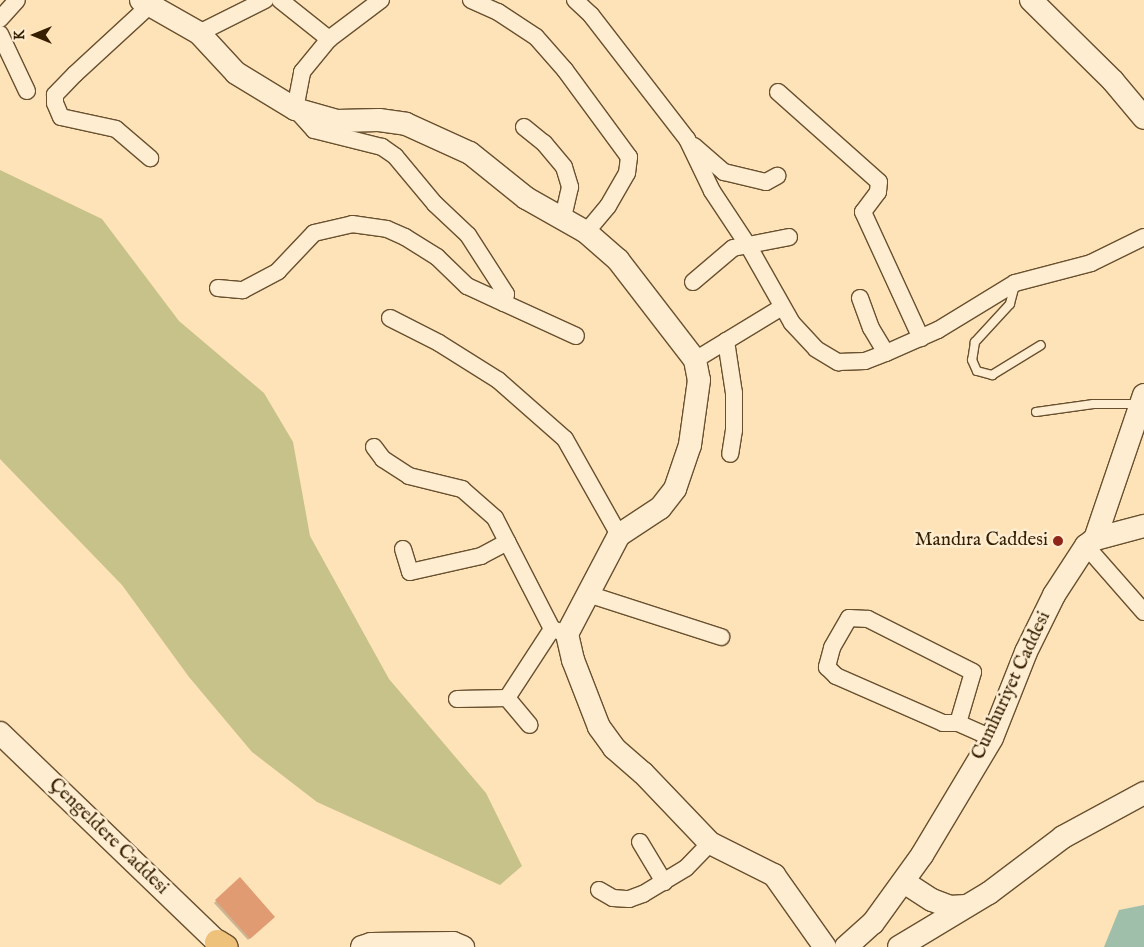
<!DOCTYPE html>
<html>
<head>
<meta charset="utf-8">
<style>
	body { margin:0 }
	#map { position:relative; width:1144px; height:947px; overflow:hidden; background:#fee3b8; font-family:"IM FELL English",serif }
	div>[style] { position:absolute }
	.green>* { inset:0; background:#c7c18a }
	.water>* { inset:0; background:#a0bfaa }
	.shadow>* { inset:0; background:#0003 }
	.building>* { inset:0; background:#e19b72 }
	.roads { filter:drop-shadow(1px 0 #68502f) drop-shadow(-1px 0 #68502f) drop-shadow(0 1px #68502f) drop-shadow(0 -1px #68502f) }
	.lane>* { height:8px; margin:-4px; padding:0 4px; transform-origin:4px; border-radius:4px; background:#feedd1 }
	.street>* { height:16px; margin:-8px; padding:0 8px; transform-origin:8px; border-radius:8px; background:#feedd1 }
	.secondary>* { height:22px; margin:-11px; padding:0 11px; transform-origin:11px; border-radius:11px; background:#feedd1 }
	.primary>* { height:25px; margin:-12.5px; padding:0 12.5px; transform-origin:12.5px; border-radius:12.5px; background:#efc27c }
	.dots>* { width:14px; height:14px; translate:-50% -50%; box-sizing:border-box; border:2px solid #feedd1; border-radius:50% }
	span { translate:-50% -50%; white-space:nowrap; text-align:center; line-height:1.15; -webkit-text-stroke:5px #feedd1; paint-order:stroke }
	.poi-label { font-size:19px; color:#361f01 }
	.right { translate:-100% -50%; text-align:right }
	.street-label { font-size:19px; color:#361f01 }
	.north { position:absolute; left:10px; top:10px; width:50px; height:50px; -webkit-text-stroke:4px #feedd1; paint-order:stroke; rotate:270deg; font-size:14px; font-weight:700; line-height:20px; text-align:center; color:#361f01 }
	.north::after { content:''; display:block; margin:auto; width:18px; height:22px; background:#361f01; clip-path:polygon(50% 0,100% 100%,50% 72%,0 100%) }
</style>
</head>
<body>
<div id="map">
	<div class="green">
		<i style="clip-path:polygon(0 170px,102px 219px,179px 321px,264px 393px,293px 442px,310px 536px,389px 679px,486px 793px,522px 866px,500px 885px,317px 802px,252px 752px,189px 677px,122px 585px,0 459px)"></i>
	</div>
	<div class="water">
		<i style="clip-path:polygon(1144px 905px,1144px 947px,1104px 947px,1119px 910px)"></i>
	</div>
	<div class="shadow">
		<i style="clip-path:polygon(240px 879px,273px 916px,248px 940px,214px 903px)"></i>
	</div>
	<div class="building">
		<i style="clip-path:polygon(240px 877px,275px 917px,250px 939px,215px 900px)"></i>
	</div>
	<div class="roads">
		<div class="lane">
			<i style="left:1015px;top:285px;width:20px;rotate:105deg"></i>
			<i style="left:1010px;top:304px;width:52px;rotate:132.6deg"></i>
			<i style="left:975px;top:342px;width:18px;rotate:99deg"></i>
			<i style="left:972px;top:360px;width:12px;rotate:66deg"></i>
			<i style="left:977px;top:371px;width:16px;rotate:15deg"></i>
			<i style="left:992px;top:375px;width:57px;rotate:-31.5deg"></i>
			<i style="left:1036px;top:412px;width:58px;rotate:-8deg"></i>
			<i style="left:1093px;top:404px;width:44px"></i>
		</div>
		<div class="street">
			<i style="left:280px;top:0;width:63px;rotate:38.5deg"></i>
			<i style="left:471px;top:0;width:30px;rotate:24deg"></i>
			<i style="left:498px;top:12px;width:45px;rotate:33.3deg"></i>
			<i style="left:536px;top:37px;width:44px;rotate:48.7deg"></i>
			<i style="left:565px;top:70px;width:108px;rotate:53.7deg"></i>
			<i style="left:629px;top:157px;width:16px;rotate:97deg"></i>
			<i style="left:627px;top:173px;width:38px;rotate:120deg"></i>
			<i style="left:608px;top:206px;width:34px;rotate:130deg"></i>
			<i style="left:575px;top:0;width:22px;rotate:43deg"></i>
			<i style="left:591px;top:15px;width:157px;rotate:52.3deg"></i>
			<i style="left:687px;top:139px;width:58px;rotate:64.3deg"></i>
			<i style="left:712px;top:191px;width:67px;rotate:56.5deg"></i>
			<i style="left:749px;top:247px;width:87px;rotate:60.5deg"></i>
			<i style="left:792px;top:323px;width:35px;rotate:47deg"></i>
			<i style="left:816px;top:349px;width:26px;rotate:31deg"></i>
			<i style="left:838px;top:362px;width:27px;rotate:-2deg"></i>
			<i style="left:865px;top:361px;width:22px;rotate:-21deg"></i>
			<i style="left:886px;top:353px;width:57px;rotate:-23.9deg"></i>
			<i style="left:938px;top:330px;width:90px;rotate:-31.4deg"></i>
			<i style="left:1015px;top:283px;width:79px;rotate:-14.7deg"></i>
			<i style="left:1091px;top:263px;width:59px;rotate:-26.1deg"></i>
			<i style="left:150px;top:5px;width:102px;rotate:137.4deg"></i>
			<i style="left:75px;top:74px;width:29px;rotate:134deg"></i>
			<i style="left:55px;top:95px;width:8px;rotate:90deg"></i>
			<i style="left:55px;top:103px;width:15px;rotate:67deg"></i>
			<i style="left:61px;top:117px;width:56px;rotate:12.3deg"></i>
			<i style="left:116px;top:129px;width:45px;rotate:40.5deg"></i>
			<i style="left:0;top:19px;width:25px;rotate:-48deg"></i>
			<i style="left:199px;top:33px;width:74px;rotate:-26.6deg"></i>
			<i style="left:0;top:34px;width:63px;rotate:64.7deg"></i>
			<i style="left:778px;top:92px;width:135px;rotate:41.7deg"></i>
			<i style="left:879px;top:182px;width:10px;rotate:96deg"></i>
			<i style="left:878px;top:192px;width:25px;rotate:127deg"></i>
			<i style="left:863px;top:212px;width:139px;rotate:65.3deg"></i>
			<i style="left:524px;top:127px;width:26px;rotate:39deg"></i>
			<i style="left:544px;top:143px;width:31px;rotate:50deg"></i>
			<i style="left:564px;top:167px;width:21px;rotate:73deg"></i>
			<i style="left:570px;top:187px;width:32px;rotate:103deg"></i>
			<i style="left:694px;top:146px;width:40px;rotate:41deg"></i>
			<i style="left:724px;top:172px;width:43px;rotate:13.4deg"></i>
			<i style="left:766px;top:182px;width:13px;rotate:-29deg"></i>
			<i style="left:693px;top:282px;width:52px;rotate:-40.4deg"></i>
			<i style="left:733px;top:248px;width:57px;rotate:-11.1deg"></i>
			<i style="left:218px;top:288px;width:25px;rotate:5deg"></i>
			<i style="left:243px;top:290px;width:40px;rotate:-28deg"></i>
			<i style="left:278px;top:271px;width:52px;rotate:-46.5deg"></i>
			<i style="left:314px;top:233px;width:39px;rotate:-13deg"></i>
			<i style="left:352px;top:224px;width:35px;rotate:8deg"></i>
			<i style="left:387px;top:229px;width:20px;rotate:24deg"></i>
			<i style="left:405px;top:237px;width:38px;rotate:32deg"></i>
			<i style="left:437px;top:257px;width:42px;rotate:44deg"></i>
			<i style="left:467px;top:286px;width:41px;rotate:24.7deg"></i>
			<i style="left:504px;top:303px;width:9px;rotate:-77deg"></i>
			<i style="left:506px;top:294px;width:70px;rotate:-122.8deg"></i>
			<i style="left:468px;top:235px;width:45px;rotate:-136.8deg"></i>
			<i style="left:435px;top:204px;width:62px;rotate:-129.8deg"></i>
			<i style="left:395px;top:156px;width:16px;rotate:-145deg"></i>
			<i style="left:382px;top:147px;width:70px;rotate:-166deg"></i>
			<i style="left:314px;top:130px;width:28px;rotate:-132deg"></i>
			<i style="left:295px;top:109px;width:38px;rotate:-79deg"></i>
			<i style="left:302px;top:72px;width:43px;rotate:-50.7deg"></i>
			<i style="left:329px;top:39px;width:65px;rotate:-36.9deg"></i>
			<i style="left:860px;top:298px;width:32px;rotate:70deg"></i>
			<i style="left:871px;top:328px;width:29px;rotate:59deg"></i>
			<i style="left:504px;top:303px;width:79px;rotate:24.6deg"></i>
			<i style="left:390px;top:318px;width:55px;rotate:27deg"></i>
			<i style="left:439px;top:343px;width:70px;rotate:32.1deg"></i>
			<i style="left:498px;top:380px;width:89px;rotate:41.4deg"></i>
			<i style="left:565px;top:439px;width:110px;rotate:60.6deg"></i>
			<i style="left:726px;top:341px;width:53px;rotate:81.3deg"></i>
			<i style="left:734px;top:393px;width:37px;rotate:90deg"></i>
			<i style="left:734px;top:430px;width:24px;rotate:99deg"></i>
			<i style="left:695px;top:360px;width:102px;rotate:-31.3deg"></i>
			<i style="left:374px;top:447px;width:15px;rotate:53deg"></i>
			<i style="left:383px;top:459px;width:31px;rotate:33deg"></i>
			<i style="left:409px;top:476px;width:55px;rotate:13.8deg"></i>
			<i style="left:462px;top:489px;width:44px;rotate:41.3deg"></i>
			<i style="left:495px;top:518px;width:125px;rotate:62.8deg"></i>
			<i style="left:552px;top:629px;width:16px;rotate:18deg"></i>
			<i style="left:1086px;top:546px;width:88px;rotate:48.7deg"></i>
			<i style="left:403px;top:549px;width:24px;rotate:73deg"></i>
			<i style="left:410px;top:572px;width:73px;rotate:-12.7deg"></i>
			<i style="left:481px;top:556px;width:30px;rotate:-28deg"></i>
			<i style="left:588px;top:594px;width:140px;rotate:17.9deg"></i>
			<i style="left:507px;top:698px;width:35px;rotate:50deg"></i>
			<i style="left:457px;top:699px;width:50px;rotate:-1.1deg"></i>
			<i style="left:507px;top:698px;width:82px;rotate:-56.9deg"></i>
			<i style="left:958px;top:723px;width:53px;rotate:-73.6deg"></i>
			<i style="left:973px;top:672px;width:118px;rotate:-153.2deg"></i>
			<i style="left:868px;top:619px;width:19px;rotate:-177deg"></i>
			<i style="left:849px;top:618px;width:34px;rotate:120deg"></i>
			<i style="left:832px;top:648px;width:20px;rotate:105deg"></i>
			<i style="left:827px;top:667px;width:13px;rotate:45deg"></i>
			<i style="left:836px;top:676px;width:117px;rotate:23.7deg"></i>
			<i style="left:943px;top:723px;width:15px"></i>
			<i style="left:958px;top:723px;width:37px;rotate:24deg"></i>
			<i style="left:640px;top:842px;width:47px;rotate:59deg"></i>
			<i style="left:599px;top:890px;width:16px;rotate:30deg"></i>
			<i style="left:613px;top:898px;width:16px;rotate:4deg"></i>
			<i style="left:629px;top:899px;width:15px;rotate:-20deg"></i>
			<i style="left:643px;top:894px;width:50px;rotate:-31.2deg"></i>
			<i style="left:686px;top:868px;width:35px;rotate:-46deg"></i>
		</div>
		<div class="secondary">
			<i style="left:141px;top:0;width:67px;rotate:29.6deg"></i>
			<i style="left:199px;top:33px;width:54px;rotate:47.2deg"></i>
			<i style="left:236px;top:73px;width:69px;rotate:31.4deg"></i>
			<i style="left:295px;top:109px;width:44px;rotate:15.9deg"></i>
			<i style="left:337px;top:121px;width:42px;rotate:-1.4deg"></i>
			<i style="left:379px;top:120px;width:27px;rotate:8deg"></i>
			<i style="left:406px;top:124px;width:70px;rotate:24.4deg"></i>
			<i style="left:470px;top:153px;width:72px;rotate:38.8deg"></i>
			<i style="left:526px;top:198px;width:69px;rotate:29.5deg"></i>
			<i style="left:586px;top:232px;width:43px;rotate:41.2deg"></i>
			<i style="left:618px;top:260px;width:126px;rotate:52.4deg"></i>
			<i style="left:695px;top:360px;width:20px;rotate:79deg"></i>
			<i style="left:699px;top:380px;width:66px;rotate:97.9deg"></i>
			<i style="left:690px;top:445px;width:46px;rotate:108.8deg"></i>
			<i style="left:675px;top:489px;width:24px;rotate:128deg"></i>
			<i style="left:660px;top:508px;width:49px;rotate:146.6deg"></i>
			<i style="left:619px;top:535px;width:112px;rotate:117.7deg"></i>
			<i style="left:567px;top:634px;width:27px;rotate:77deg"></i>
			<i style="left:573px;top:660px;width:72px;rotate:68.8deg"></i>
			<i style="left:599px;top:727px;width:26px;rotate:54deg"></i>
			<i style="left:614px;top:748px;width:38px;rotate:41deg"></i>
			<i style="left:643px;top:773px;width:97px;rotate:46.3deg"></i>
			<i style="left:710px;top:843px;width:72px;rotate:26.6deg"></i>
			<i style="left:774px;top:875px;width:88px;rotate:54.7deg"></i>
			<i style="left:1031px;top:0;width:115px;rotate:44.6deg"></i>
			<i style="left:1113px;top:81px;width:48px;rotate:50deg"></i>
			<i style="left:1095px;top:539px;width:152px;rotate:-71.2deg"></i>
			<i style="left:0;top:733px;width:301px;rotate:43.9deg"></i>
			<i style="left:904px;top:882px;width:33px;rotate:33deg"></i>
			<i style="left:932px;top:900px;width:19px;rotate:21deg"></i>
			<i style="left:950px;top:907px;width:16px;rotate:-4deg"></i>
			<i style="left:362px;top:947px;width:9px;rotate:-18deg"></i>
			<i style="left:371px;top:944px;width:82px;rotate:-0.7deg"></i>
			<i style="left:453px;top:943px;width:11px;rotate:22deg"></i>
			<i style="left:846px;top:947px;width:36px;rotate:-42deg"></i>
			<i style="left:873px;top:923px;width:84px;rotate:-54.2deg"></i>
			<i style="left:922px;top:855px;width:136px;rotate:-59.1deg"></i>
			<i style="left:992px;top:738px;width:92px;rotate:-68.4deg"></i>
			<i style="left:1026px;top:652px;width:64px;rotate:-63.8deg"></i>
			<i style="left:1054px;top:595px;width:59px;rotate:-56.9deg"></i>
			<i style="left:1086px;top:546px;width:11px;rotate:-38deg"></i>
			<i style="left:1095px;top:539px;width:51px;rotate:-14.9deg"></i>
			<i style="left:899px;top:947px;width:105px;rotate:-31deg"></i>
			<i style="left:989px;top:893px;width:93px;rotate:-37.1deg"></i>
			<i style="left:1063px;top:837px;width:92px;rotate:-28.5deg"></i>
		</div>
		<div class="primary">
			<i style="left:217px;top:942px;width:9px;rotate:32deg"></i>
		</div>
	</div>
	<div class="dots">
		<i style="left:1058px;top:541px;background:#8f2418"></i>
	</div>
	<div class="poi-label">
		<span class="right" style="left:1048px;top:541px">Mandıra Caddesi</span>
	</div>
	<div class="street-label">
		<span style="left:1012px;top:686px;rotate:-65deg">Cumhuriyet Caddesi</span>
		<span style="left:108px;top:837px;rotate:44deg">Çengeldere Caddesi</span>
	</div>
	<div class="north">K</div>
</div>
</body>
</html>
